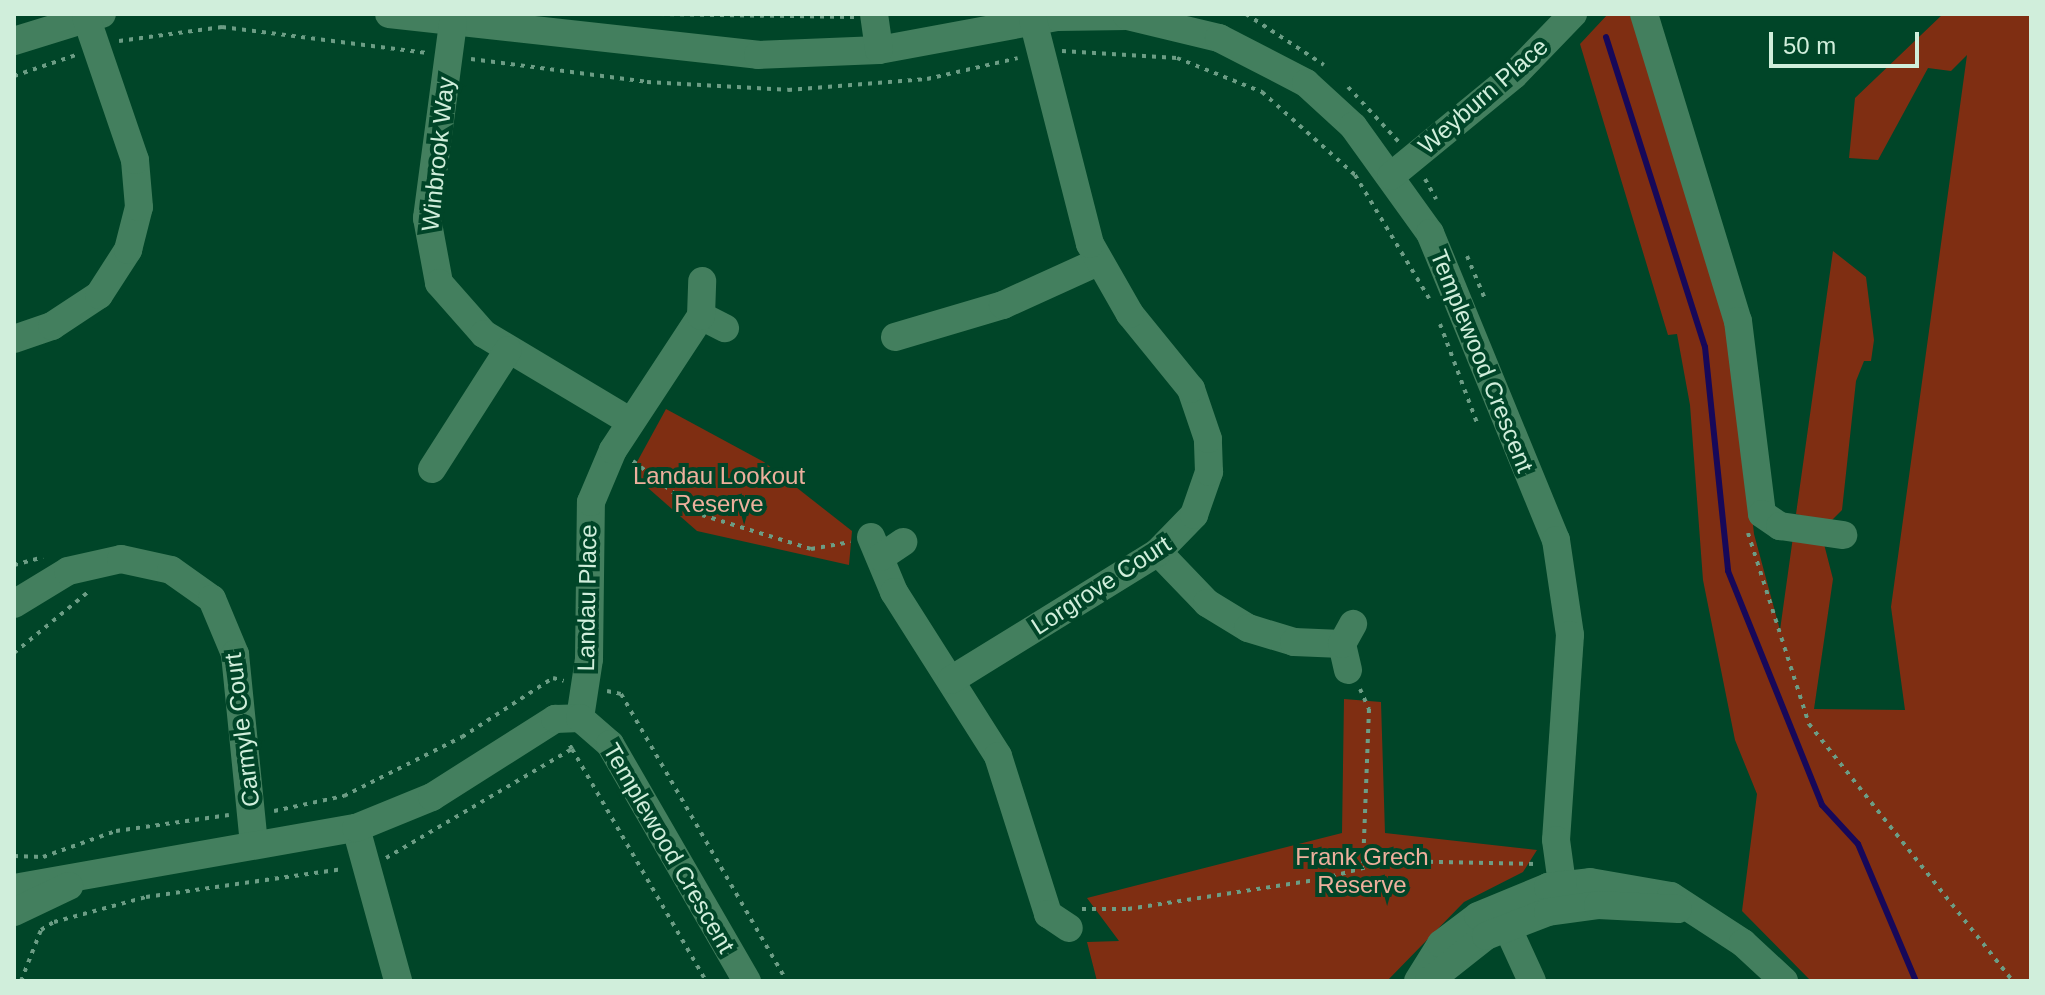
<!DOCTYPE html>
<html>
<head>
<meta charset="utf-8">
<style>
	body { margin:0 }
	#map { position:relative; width:2045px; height:995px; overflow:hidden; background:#004528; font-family:Helvetica,sans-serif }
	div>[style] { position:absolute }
	.green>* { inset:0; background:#7f2e12 }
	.stream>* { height:6px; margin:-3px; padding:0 3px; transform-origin:3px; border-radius:3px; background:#170859 }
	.path>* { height:4px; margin-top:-2px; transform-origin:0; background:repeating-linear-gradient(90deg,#6c9d85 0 4px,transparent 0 10px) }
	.minor>* { height:28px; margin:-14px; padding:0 14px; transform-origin:14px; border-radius:14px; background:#437f5e }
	span { translate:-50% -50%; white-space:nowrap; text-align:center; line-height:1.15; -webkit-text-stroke:8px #004528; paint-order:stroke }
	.street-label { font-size:24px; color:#d0eedb }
	.park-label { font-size:24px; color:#edb09d }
	.frame { position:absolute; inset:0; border:16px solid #d0eedb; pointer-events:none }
	.scale { position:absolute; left:1769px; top:32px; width:150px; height:36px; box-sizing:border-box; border:4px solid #d0eedb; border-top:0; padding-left:10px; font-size:24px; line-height:28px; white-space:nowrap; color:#d0eedb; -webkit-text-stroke:6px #004528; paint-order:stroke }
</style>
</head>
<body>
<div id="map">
	<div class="green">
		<i style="clip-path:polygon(1608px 14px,1630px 14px,1732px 334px,1754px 534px,1780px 630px,1793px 537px,1824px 544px,1833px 579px,1814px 709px,1905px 710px,1891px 607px,1967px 55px,1951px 71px,1928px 68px,1878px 160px,1849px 158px,1855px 98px,1943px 14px,2031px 14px,2031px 981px,1811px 981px,1742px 911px,1757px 794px,1735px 740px,1703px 580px,1690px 405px,1677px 334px,1668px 335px,1580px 44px)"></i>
		<i style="clip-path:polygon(1833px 251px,1866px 277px,1874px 340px,1871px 361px,1864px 361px,1856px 381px,1842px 510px,1829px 523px,1796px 514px)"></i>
		<i style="clip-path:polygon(666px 409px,764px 462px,852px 531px,849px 565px,697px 531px,631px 473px)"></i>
		<i style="clip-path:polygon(1344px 699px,1381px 702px,1385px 833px,1537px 850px,1523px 872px,1464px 902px,1387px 981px,1097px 981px,1087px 942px,1119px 941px,1087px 898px,1342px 833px)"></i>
	</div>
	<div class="stream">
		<i style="left:1606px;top:37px;width:325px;rotate:72.3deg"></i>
		<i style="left:1705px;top:347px;width:225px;rotate:84.1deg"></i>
		<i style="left:1728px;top:571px;width:252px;rotate:68.1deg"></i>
		<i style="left:1822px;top:805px;width:53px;rotate:47.3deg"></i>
		<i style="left:1858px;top:844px;width:149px;rotate:67.1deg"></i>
	</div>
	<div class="path">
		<i style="left:660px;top:14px;width:194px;rotate:0.9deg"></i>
		<i style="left:1246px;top:14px;width:93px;rotate:33.2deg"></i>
		<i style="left:119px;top:41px;width:104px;rotate:-7.7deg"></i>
		<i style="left:222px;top:27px;width:207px;rotate:7.2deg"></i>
		<i style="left:1062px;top:51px;width:115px;rotate:3.5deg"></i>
		<i style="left:1177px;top:58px;width:92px;rotate:21.8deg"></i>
		<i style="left:1262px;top:92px;width:125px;rotate:41.7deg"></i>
		<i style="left:1355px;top:175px;width:144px;rotate:59deg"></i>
		<i style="left:471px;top:59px;width:177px;rotate:7.4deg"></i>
		<i style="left:647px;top:82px;width:141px;rotate:3.2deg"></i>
		<i style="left:788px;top:90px;width:139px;rotate:-4.5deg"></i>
		<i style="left:927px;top:79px;width:93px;rotate:-13deg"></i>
		<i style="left:14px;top:76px;width:65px;rotate:-18.7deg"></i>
		<i style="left:1348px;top:87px;width:75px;rotate:47.2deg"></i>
		<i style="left:1425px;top:179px;width:23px;rotate:61deg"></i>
		<i style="left:1467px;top:256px;width:47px;rotate:67.3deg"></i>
		<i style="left:1440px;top:324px;width:106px;rotate:69.5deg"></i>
		<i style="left:633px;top:461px;width:88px;rotate:38deg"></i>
		<i style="left:702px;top:515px;width:114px;rotate:17.3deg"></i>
		<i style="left:811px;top:549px;width:40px;rotate:-10deg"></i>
		<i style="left:1748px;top:533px;width:201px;rotate:72.3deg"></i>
		<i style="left:1809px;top:724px;width:328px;rotate:51.6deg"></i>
		<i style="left:14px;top:565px;width:30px;rotate:-15deg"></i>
		<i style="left:14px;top:653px;width:96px;rotate:-39.5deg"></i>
		<i style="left:1360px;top:689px;width:22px;rotate:66deg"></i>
		<i style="left:1369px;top:709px;width:157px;rotate:92.2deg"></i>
		<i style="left:607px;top:691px;width:14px;rotate:12deg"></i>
		<i style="left:621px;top:694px;width:332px;rotate:60deg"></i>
		<i style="left:572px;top:749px;width:268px;rotate:60deg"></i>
		<i style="left:274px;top:811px;width:72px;rotate:-12.1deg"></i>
		<i style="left:344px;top:796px;width:132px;rotate:-26.6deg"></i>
		<i style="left:462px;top:737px;width:108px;rotate:-33deg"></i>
		<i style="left:553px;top:678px;width:11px;rotate:15deg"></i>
		<i style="left:14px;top:856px;width:29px;rotate:2deg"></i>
		<i style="left:43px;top:857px;width:77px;rotate:-19.6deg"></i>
		<i style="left:116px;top:831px;width:114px;rotate:-8.1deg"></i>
		<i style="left:386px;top:858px;width:216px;rotate:-30.4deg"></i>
		<i style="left:572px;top:749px;width:8px;rotate:-120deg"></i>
		<i style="left:1082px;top:909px;width:46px"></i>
		<i style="left:1128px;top:909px;width:196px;rotate:-8.8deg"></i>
		<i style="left:1322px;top:879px;width:69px;rotate:-15deg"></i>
		<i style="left:1389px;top:861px;width:147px;rotate:1.2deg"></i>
		<i style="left:21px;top:981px;width:55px;rotate:-68.6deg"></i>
		<i style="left:41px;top:930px;width:15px;rotate:-32deg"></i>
		<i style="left:54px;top:922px;width:95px;rotate:-15.2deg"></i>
		<i style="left:146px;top:897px;width:199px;rotate:-8.1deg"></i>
	</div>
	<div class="minor">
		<i style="left:389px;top:14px;width:371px;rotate:6.3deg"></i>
		<i style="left:758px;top:55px;width:121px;rotate:-2.4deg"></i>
		<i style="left:879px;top:50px;width:181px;rotate:-10.5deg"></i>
		<i style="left:1057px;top:17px;width:70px;rotate:-0.8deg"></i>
		<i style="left:1127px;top:16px;width:95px;rotate:13.4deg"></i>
		<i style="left:1219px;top:38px;width:98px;rotate:27.3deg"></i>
		<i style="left:1306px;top:83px;width:64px;rotate:42.5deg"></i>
		<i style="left:1353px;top:126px;width:132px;rotate:54.3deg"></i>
		<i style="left:1430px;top:233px;width:332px;rotate:67.7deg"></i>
		<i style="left:1556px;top:540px;width:96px;rotate:81.6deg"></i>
		<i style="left:1570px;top:635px;width:205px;rotate:93.9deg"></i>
		<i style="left:1556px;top:840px;width:44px;rotate:82.2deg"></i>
		<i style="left:1562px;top:884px;width:26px;rotate:59deg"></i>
		<i style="left:874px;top:14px;width:36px;rotate:82deg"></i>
		<i style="left:1644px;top:14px;width:321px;rotate:73deg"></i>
		<i style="left:1738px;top:321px;width:194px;rotate:82.9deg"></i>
		<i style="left:1762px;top:514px;width:22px;rotate:34deg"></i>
		<i style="left:1780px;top:526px;width:64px;rotate:8.1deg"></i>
		<i style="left:453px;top:23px;width:197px;rotate:97.6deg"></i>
		<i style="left:427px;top:218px;width:66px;rotate:79.5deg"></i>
		<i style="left:439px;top:283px;width:68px;rotate:48.6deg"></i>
		<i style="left:484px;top:334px;width:171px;rotate:30.9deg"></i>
		<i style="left:14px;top:41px;width:92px;rotate:-17.1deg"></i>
		<i style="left:1391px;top:176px;width:159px;rotate:-39.4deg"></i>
		<i style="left:1514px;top:75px;width:85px;rotate:-46deg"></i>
		<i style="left:701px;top:316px;width:27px;rotate:27deg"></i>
		<i style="left:895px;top:337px;width:113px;rotate:-16.5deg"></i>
		<i style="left:1003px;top:305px;width:104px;rotate:-24.4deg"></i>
		<i style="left:14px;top:339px;width:40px;rotate:-18.9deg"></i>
		<i style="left:52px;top:326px;width:56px;rotate:-33.4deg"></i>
		<i style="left:99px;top:295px;width:54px;rotate:-57.2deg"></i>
		<i style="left:128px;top:250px;width:44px;rotate:-75.7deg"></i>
		<i style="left:139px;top:207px;width:47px;rotate:-94.9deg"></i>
		<i style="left:135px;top:160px;width:151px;rotate:-108.9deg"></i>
		<i style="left:432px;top:469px;width:141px;rotate:-57.4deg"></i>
		<i style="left:871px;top:537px;width:60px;rotate:67.3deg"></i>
		<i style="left:894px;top:592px;width:194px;rotate:57.6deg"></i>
		<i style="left:998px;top:756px;width:166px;rotate:72.4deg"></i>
		<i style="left:1048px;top:914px;width:25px;rotate:34deg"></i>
		<i style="left:1158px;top:552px;width:71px;rotate:46.1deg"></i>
		<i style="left:1207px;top:603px;width:48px;rotate:31.4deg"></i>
		<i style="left:1248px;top:628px;width:48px;rotate:16.9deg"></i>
		<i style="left:1294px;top:642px;width:48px;rotate:2.4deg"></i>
		<i style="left:881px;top:557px;width:27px;rotate:-34deg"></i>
		<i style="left:14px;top:604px;width:63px;rotate:-31.4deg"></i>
		<i style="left:68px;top:571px;width:54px;rotate:-12.8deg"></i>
		<i style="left:121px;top:559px;width:51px;rotate:12.4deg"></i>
		<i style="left:171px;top:570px;width:50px;rotate:35.3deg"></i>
		<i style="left:212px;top:599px;width:60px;rotate:67.3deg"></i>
		<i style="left:235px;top:654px;width:192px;rotate:84.3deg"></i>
		<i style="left:1348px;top:670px;width:27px;rotate:-103deg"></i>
		<i style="left:1342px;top:644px;width:23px;rotate:-61deg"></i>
		<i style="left:951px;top:680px;width:243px;rotate:-31.7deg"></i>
		<i style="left:1158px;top:552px;width:52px;rotate:-45.8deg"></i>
		<i style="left:1194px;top:515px;width:46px;rotate:-70.8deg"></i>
		<i style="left:1209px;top:472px;width:33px;rotate:-92deg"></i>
		<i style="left:1208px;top:439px;width:53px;rotate:-108.8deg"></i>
		<i style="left:1191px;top:389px;width:97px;rotate:-129.1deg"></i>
		<i style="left:1130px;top:314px;width:81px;rotate:-119.7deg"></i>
		<i style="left:1090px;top:244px;width:230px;rotate:-104.3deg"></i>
		<i style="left:580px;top:718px;width:60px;rotate:-81.3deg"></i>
		<i style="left:589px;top:659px;width:157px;rotate:-89.3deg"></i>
		<i style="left:591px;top:502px;width:56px;rotate:-67.1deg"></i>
		<i style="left:613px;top:450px;width:160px;rotate:-56.7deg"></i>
		<i style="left:701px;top:316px;width:35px;rotate:-88deg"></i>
		<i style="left:356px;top:828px;width:159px;rotate:74.6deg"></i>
		<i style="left:14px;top:888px;width:347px;rotate:-10deg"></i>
		<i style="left:356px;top:828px;width:82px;rotate:-22.2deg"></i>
		<i style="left:432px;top:797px;width:146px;rotate:-32.4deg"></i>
		<i style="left:555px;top:719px;width:25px;rotate:-2deg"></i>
		<i style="left:580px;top:718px;width:40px;rotate:41deg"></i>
		<i style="left:610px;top:744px;width:274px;rotate:60deg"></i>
		<i style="left:1499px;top:909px;width:79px;rotate:65.4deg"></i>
		<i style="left:14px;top:912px;width:61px;rotate:-25.3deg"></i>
		<i style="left:1418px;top:981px;width:44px;rotate:-58.1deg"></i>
		<i style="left:1441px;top:944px;width:46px;rotate:-37.1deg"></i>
		<i style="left:1478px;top:916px;width:76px;rotate:-22.5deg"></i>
		<i style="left:1548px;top:887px;width:42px;rotate:-6.8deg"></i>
		<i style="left:1590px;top:882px;width:82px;rotate:9.8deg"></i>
		<i style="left:1671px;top:896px;width:86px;rotate:33.1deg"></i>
		<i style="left:1743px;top:943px;width:56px;rotate:42.8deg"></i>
		<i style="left:1429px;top:981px;width:73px;rotate:-38.3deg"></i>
		<i style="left:1486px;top:936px;width:66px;rotate:-21.2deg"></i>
		<i style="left:1548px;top:912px;width:50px;rotate:-8deg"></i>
		<i style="left:1598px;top:905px;width:80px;rotate:2.9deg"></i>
	</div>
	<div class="street-label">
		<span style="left:1483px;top:96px;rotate:-41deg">Weyburn Place</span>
		<span style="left:438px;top:154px;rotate:-84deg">Winbrook Way</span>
		<span style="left:1482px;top:361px;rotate:68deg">Templewood Crescent</span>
		<span style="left:1101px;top:585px;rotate:-33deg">Lorgrove Court</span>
		<span style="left:587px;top:598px;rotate:-89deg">Landau Place</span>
		<span style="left:242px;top:730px;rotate:-97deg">Carmyle Court</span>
		<span style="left:669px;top:848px;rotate:60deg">Templewood Crescent</span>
	</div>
	<div class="park-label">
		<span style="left:719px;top:490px">Landau Lookout<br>Reserve</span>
		<span style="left:1362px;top:871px">Frank Grech<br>Reserve</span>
	</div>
	<div class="frame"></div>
	<div class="scale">50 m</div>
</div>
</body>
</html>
